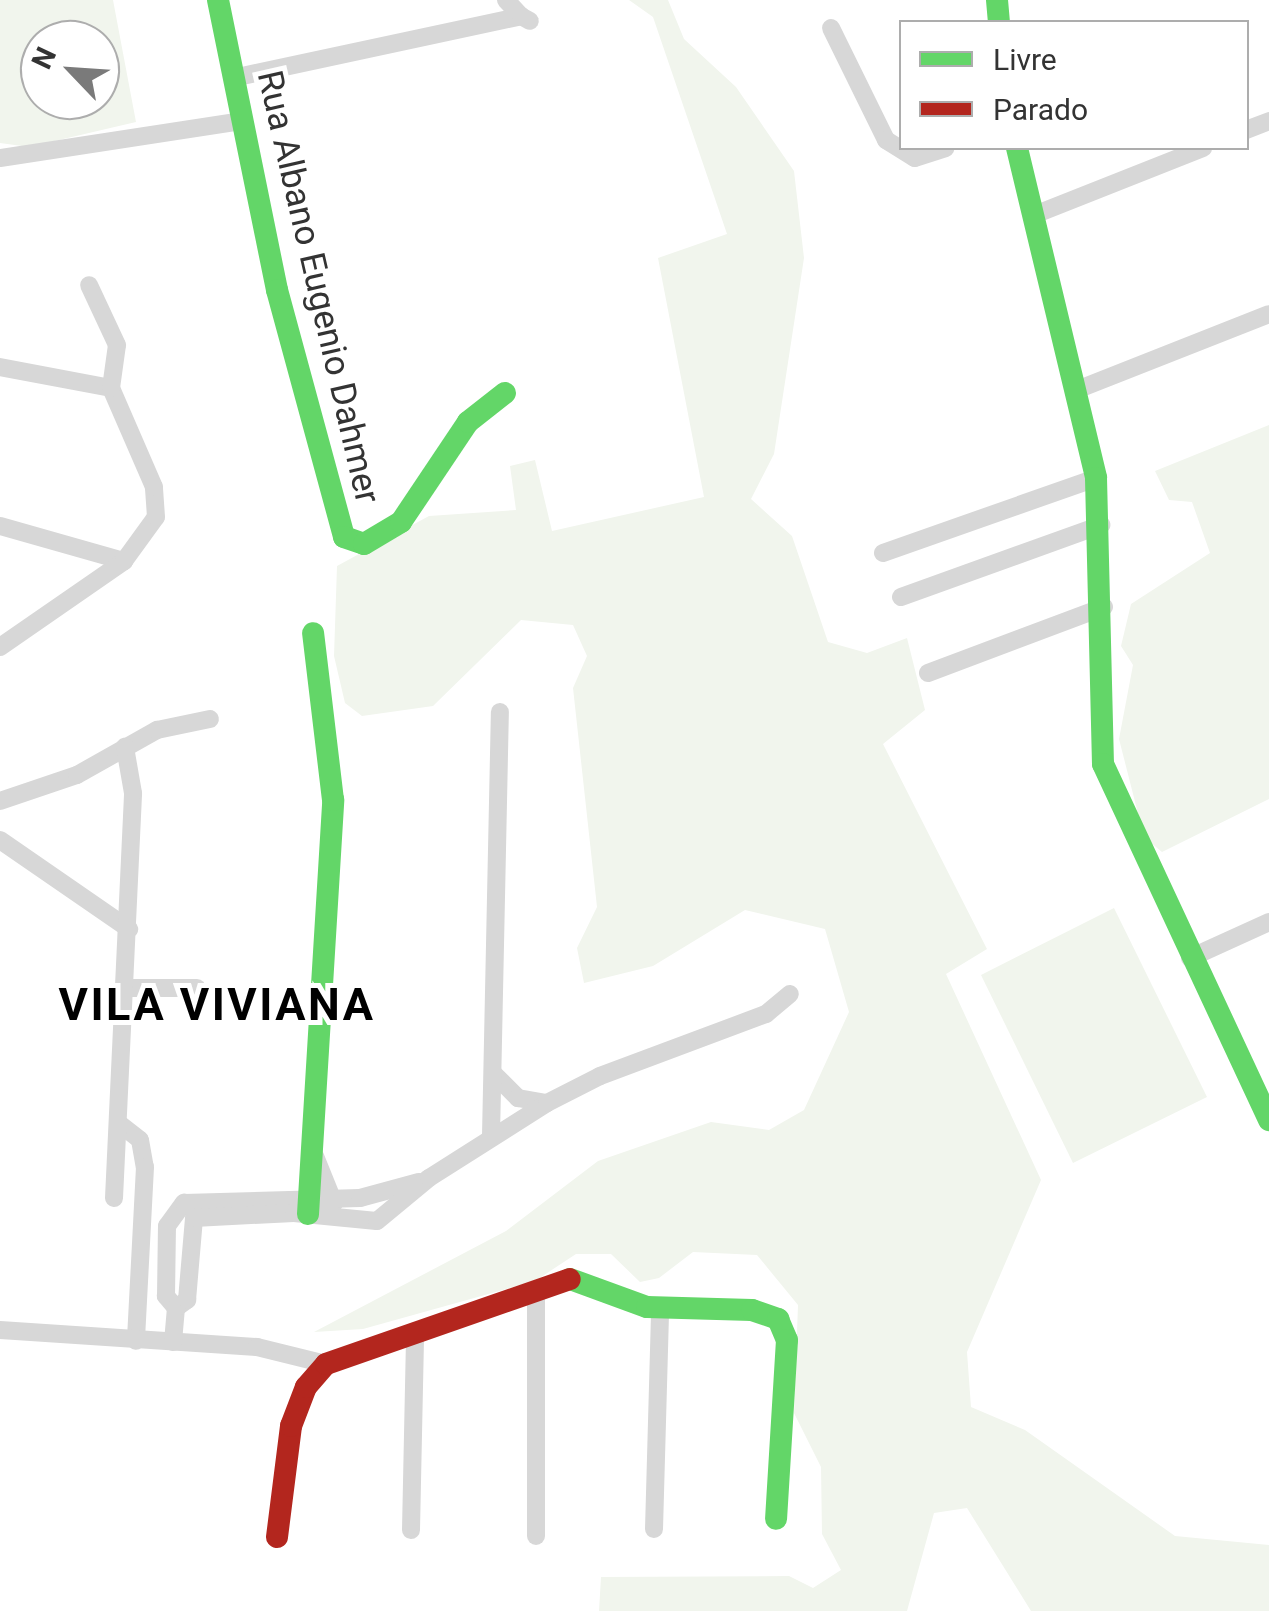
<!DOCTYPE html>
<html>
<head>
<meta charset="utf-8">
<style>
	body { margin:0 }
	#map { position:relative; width:1269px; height:1611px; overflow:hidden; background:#fff; font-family:Roboto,sans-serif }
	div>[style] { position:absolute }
	.green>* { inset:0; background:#f1f5ed }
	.street>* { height:18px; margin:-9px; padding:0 9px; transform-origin:9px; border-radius:9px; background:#d7d7d7 }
	.fast>* { height:22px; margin:-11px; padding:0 11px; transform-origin:11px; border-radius:11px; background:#63d668 }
	.jam>* { height:22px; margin:-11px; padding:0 11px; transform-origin:11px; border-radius:11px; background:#b3261e }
	span { translate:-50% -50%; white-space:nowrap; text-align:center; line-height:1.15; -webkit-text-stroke:10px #fff; paint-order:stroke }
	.street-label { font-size:35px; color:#333 }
	.district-label { font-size:45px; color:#000; font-weight:700; letter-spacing:2.5px }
	.legend { position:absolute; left:899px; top:20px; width:350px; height:130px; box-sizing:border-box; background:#fff; border:2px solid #adadad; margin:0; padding:12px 18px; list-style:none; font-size:30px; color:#333 }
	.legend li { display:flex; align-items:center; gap:20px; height:50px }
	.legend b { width:50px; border:2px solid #adadad }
	.north { position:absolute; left:20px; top:20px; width:100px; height:100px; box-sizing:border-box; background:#fff; border:2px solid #adadad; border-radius:50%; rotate:295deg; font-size:28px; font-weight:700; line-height:40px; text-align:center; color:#333 }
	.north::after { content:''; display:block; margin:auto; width:35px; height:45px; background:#7a7a7a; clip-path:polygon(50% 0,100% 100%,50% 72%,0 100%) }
</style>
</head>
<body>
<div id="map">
	<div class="green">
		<i style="clip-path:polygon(evenodd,0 0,113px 0,136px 122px,29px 147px,0 143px,0 0,40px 40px,100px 40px,100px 100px,40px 100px,40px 40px)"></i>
		<i style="clip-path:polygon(629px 0,668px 0,684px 39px,736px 87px,794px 171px,804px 258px,774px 454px,751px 499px,792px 536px,828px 642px,867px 653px,907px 638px,925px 710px,883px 744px,987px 949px,946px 974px,1041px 1180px,967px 1352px,971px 1407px,1025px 1430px,1175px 1536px,1269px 1545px,1269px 1611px,1031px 1611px,967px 1508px,934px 1513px,907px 1611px,599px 1611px,601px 1577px,789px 1576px,813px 1588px,841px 1570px,822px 1534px,821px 1467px,794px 1413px,798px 1305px,757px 1255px,693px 1252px,659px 1278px,640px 1282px,611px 1254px,576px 1254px,535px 1281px,363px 1329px,314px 1332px,506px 1231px,598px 1161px,711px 1122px,769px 1130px,804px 1110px,849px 1012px,825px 929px,745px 910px,653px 966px,584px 983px,577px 948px,597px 907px,573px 688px,587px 656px,573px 625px,521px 620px,433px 706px,362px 716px,345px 703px,334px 656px,337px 566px,429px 516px,516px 510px,510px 466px,535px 460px,552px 531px,704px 497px,658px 258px,727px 234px,653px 17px)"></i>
		<i style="clip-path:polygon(1269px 425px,1269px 799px,1162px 852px,1144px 837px,1119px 739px,1133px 665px,1121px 646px,1131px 604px,1210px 553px,1192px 502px,1169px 500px,1155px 471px)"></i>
		<i style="clip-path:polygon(1114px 908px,1207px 1097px,1073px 1163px,981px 975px)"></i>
	</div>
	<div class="street">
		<i style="left:506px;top:0;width:22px;rotate:47deg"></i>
		<i style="left:831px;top:28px;width:125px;rotate:63.8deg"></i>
		<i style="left:886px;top:140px;width:34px;rotate:32deg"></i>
		<i style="left:915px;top:158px;width:32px;rotate:-18deg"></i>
		<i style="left:233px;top:78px;width:295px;rotate:-12.1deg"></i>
		<i style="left:521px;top:16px;width:10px;rotate:29deg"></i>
		<i style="left:1246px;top:130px;width:25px;rotate:-21deg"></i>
		<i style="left:0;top:158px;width:244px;rotate:-8.7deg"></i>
		<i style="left:1034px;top:215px;width:182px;rotate:-21.6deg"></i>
		<i style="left:0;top:367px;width:113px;rotate:10.7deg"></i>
		<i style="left:1079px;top:389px;width:204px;rotate:-21.5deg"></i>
		<i style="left:0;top:526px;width:129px;rotate:15.8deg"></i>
		<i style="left:883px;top:553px;width:226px;rotate:-19.4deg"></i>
		<i style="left:901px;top:597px;width:213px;rotate:-19.8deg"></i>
		<i style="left:0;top:647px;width:151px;rotate:-34.7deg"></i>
		<i style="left:124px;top:561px;width:54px;rotate:-54deg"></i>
		<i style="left:156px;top:517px;width:30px;rotate:-94deg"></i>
		<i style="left:154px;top:487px;width:108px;rotate:-113.5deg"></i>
		<i style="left:111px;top:388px;width:43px;rotate:-82.1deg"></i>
		<i style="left:117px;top:345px;width:66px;rotate:-115deg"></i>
		<i style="left:928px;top:673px;width:188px;rotate:-20.6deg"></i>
		<i style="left:0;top:801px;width:81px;rotate:-18.7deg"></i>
		<i style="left:77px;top:775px;width:92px;rotate:-29.4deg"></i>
		<i style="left:157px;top:730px;width:54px;rotate:-11.7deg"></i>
		<i style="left:0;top:840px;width:157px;rotate:34.6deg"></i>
		<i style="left:1190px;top:958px;width:87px;rotate:-24.5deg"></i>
		<i style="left:127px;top:988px;width:70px"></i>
		<i style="left:495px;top:1075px;width:33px;rotate:45deg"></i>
		<i style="left:518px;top:1098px;width:29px;rotate:10deg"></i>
		<i style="left:121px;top:1125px;width:24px;rotate:38deg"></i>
		<i style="left:140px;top:1140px;width:27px;rotate:80deg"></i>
		<i style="left:145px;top:1167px;width:174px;rotate:93deg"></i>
		<i style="left:491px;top:1136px;width:424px;rotate:-88.8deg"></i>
		<i style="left:315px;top:1156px;width:51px;rotate:68deg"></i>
		<i style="left:114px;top:1198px;width:405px;rotate:-87.3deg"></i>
		<i style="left:133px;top:793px;width:47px;rotate:-99.9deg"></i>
		<i style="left:536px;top:1295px;width:241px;rotate:90deg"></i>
		<i style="left:176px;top:1308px;width:16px;rotate:-130deg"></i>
		<i style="left:166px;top:1296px;width:70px;rotate:-89.2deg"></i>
		<i style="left:167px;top:1226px;width:29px;rotate:-54deg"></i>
		<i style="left:184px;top:1203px;width:176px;rotate:-1.6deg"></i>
		<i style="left:360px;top:1198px;width:61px;rotate:-15.2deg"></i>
		<i style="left:0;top:1330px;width:258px;rotate:3.8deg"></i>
		<i style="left:257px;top:1347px;width:71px;rotate:13.8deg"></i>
		<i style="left:173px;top:1342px;width:34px;rotate:-85deg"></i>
		<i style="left:176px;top:1308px;width:14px;rotate:-36deg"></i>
		<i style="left:187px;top:1300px;width:82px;rotate:-85.1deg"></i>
		<i style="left:194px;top:1218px;width:100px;rotate:-2.9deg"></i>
		<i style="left:294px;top:1213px;width:83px;rotate:5.5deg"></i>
		<i style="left:377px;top:1221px;width:67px;rotate:-39.6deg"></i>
		<i style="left:429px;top:1178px;width:140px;rotate:-32.4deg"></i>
		<i style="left:547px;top:1103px;width:59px;rotate:-27deg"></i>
		<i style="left:600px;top:1076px;width:177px;rotate:-20.5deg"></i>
		<i style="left:766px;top:1014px;width:31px;rotate:-40deg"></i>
		<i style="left:654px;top:1529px;width:221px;rotate:-88.4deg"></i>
		<i style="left:411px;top:1530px;width:199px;rotate:-88.8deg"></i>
	</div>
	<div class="fast">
		<i style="left:218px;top:0;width:296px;rotate:78.5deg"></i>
		<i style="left:277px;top:290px;width:256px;rotate:74.8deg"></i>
		<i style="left:344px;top:537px;width:21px;rotate:19deg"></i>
		<i style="left:364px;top:544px;width:43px;rotate:-30.7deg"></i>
		<i style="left:401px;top:522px;width:120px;rotate:-56.2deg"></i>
		<i style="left:468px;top:422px;width:47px;rotate:-38.1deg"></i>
		<i style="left:997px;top:0;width:22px;rotate:85deg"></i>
		<i style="left:1017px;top:148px;width:339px;rotate:76.5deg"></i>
		<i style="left:1096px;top:478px;width:286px;rotate:88.6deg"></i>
		<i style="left:1103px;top:764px;width:393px;rotate:65deg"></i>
		<i style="left:308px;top:1214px;width:415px;rotate:-86.5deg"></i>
		<i style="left:333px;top:800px;width:168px;rotate:-96.8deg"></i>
		<i style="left:570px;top:1279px;width:82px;rotate:20deg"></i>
		<i style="left:647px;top:1307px;width:105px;rotate:1.6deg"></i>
		<i style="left:752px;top:1310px;width:28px;rotate:19deg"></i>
		<i style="left:778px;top:1319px;width:23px;rotate:67deg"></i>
		<i style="left:787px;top:1340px;width:179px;rotate:93.5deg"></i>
	</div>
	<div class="jam">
		<i style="left:277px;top:1537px;width:112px;rotate:-82.8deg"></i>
		<i style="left:291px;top:1426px;width:42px;rotate:-69deg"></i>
		<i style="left:306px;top:1387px;width:30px;rotate:-49deg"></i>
		<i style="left:326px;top:1364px;width:258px;rotate:-19.2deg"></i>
	</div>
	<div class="street-label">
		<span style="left:318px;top:287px;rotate:77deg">Rua Albano Eugenio Dahmer</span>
	</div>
	<div class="district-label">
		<span style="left:217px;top:1005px">VILA VIVIANA</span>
	</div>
	<ul class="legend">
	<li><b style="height:12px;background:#63d668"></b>Livre</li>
	<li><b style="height:12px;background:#b3261e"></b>Parado</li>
	</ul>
	<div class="north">N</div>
</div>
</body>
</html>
